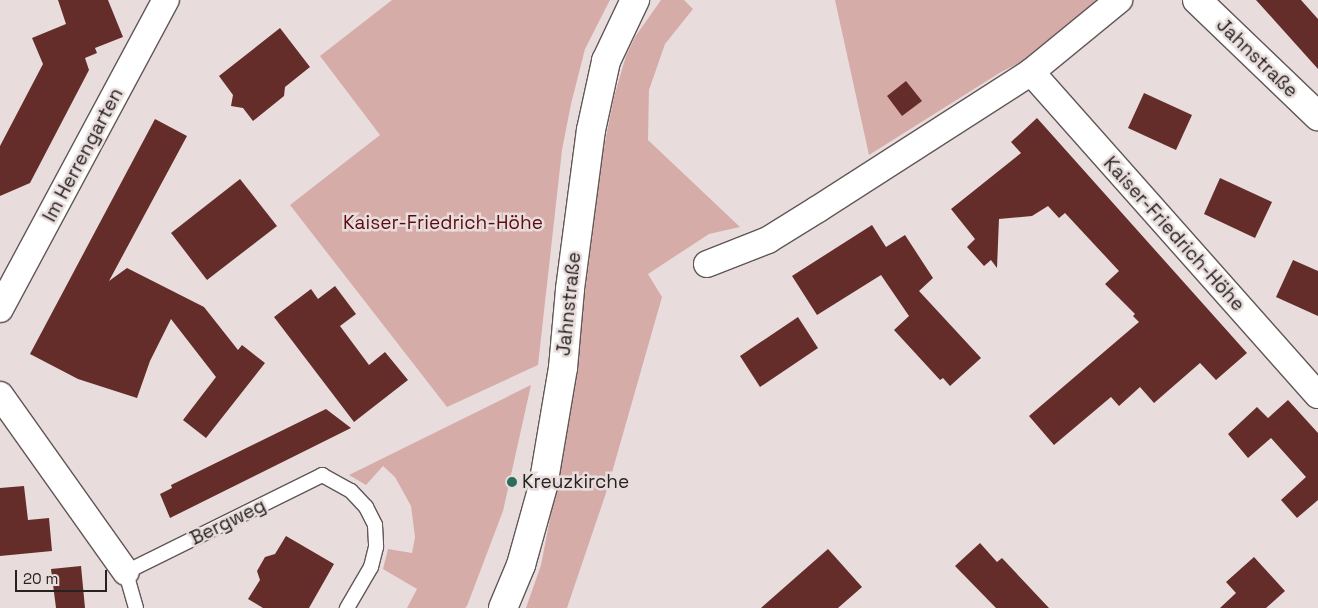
<!DOCTYPE html>
<html>
<head>
<meta charset="utf-8">
<style>
	body { margin:0 }
	#map { position:relative; width:1318px; height:608px; overflow:hidden; background:#e8dddc; font-family:"Space Grotesk",sans-serif }
	div>[style] { position:absolute }
	.green>* { inset:0; background:#d6aca9 }
	.building>* { inset:0; background:#652d2a }
	.roads { filter:drop-shadow(1px 0 #615756) drop-shadow(-1px 0 #615756) drop-shadow(0 1px #615756) drop-shadow(0 -1px #615756) }
	.lane>* { height:14px; margin:-7px; padding:0 7px; transform-origin:7px; border-radius:7px; background:#fff }
	.street>* { height:26px; margin:-13px; padding:0 13px; transform-origin:13px; border-radius:13px; background:#fff }
	.secondary>* { height:28px; margin:-14px; padding:0 14px; transform-origin:14px; border-radius:14px; background:#fff }
	.dots>* { width:14px; height:14px; translate:-50% -50%; box-sizing:border-box; border:2px solid #e8dddc; border-radius:50% }
	span { translate:-50% -50%; white-space:nowrap; text-align:center; line-height:1.15; -webkit-text-stroke:5px #e8dddc; paint-order:stroke }
	.street-label { font-size:19px; color:#262222 }
	.park-label { font-size:19px; color:#5c0c11 }
	.poi-label { font-size:19px; color:#262222 }
	.left { translate:0 -50%; text-align:left }
	.scale { position:absolute; left:15px; top:570px; width:92px; height:22px; box-sizing:border-box; border:2px solid #262222; border-top:0; padding-left:6px; font-size:15px; line-height:18px; white-space:nowrap; color:#262222; -webkit-text-stroke:4px #e8dddc; paint-order:stroke }
</style>
</head>
<body>
<div id="map">
	<div class="green">
		<i style="clip-path:polygon(392px 0,610px 0,585px 49px,571px 104px,562px 150px,538px 365px,447px 407px,290px 205px,380px 135px,320px 56px)"></i>
		<i style="clip-path:polygon(661px 0,684px 0,693px 9px,665px 44px,649px 90px,648px 140px,740px 227px,709px 234px,648px 274px,662px 297px,607px 490px,567px 608px,526px 608px,541px 565px,568px 426px,603px 152px,614px 97px,626px 56px,635px 37px)"></i>
		<i style="clip-path:polygon(835px 0,1099px 0,1039px 53px,1001px 72px,869px 155px)"></i>
		<i style="clip-path:polygon(531px 385px,503px 511px,467px 606px,465px 608px,407px 608px,417px 589px,383px 569px,388px 549px,412px 553px,415px 537px,411px 506px,395px 477px,383px 466px,366px 485px,349px 475px)"></i>
	</div>
	<div class="building">
		<i style="clip-path:polygon(58px 0,108px 0,123px 37px,95px 48px,97px 53px,85px 58px,89px 70px,30px 183px,0 196px,0 146px,43px 64px,32px 38px,66px 24px)"></i>
		<i style="clip-path:polygon(1256px 0,1301px 0,1318px 19px,1318px 69px)"></i>
		<i style="clip-path:polygon(280px 28px,310px 67px,285px 87px,284px 96px,253px 121px,243px 108px,231px 106px,233px 95px,219px 76px)"></i>
		<i style="clip-path:polygon(906px 81px,922px 101px,902px 116px,887px 96px)"></i>
		<i style="clip-path:polygon(1144px 93px,1192px 115px,1176px 150px,1128px 128px)"></i>
		<i style="clip-path:polygon(1037px 118px,1247px 353px,1216px 380px,1200px 363px,1154px 403px,1140px 387px,1119px 406px,1111px 397px,1054px 445px,1029px 416px,1139px 322px,1133px 316px,1135px 314px,1105px 284px,1119px 271px,1065px 213px,1059px 218px,1048px 206px,1032px 216px,999px 219px,997px 268px,991px 260px,984px 266px,967px 247px,975px 239px,951px 209px,1021px 153px,1011px 142px)"></i>
		<i style="clip-path:polygon(155px 119px,187px 136px,109px 281px,127px 268px,204px 307px,238px 350px,242px 345px,265px 363px,206px 438px,183px 420px,216px 377px,171px 319px,150px 361px,137px 398px,78px 379px,30px 354px)"></i>
		<i style="clip-path:polygon(1220px 178px,1272px 202px,1255px 238px,1204px 214px)"></i>
		<i style="clip-path:polygon(240px 179px,277px 226px,207px 280px,171px 233px)"></i>
		<i style="clip-path:polygon(872px 225px,886px 247px,905px 235px,933px 278px,919px 291px,981px 358px,950px 386px,943px 378px,940px 380px,894px 330px,909px 316px,881px 275px,817px 315px,792px 276px)"></i>
		<i style="clip-path:polygon(1293px 260px,1318px 271px,1318px 316px,1276px 297px)"></i>
		<i style="clip-path:polygon(335px 286px,356px 314px,340px 326px,369px 365px,385px 352px,408px 380px,354px 422px,274px 317px,311px 289px,318px 299px)"></i>
		<i style="clip-path:polygon(798px 317px,818px 348px,760px 387px,740px 356px)"></i>
		<i style="clip-path:polygon(1288px 400px,1318px 433px,1318px 500px,1297px 518px,1281px 500px,1306px 477px,1271px 438px,1248px 458px,1228px 434px,1257px 407px,1268px 418px)"></i>
		<i style="clip-path:polygon(326px 409px,351px 428px,170px 518px,160px 494px,172px 488px,171px 485px)"></i>
		<i style="clip-path:polygon(24px 486px,28px 520px,49px 518px,52px 551px,0 556px,0 488px)"></i>
		<i style="clip-path:polygon(286px 536px,334px 564px,309px 608px,263px 608px,248px 599px,260px 580px,257px 571px,265px 557px,275px 554px)"></i>
		<i style="clip-path:polygon(980px 543px,997px 562px,1002px 558px,1049px 608px,996px 608px,955px 566px)"></i>
		<i style="clip-path:polygon(828px 549px,862px 587px,838px 608px,761px 608px)"></i>
		<i style="clip-path:polygon(1254px 557px,1285px 591px,1266px 608px,1220px 608px,1236px 593px,1226px 582px)"></i>
		<i style="clip-path:polygon(81px 566px,85px 608px,56px 608px,51px 569px)"></i>
	</div>
	<div class="roads">
		<div class="lane">
			<i style="left:136px;top:608px;width:37px;rotate:-106deg"></i>
			<i style="left:126px;top:572px;width:219px;rotate:-26.3deg"></i>
			<i style="left:322px;top:475px;width:33px;rotate:29deg"></i>
			<i style="left:351px;top:491px;width:22px;rotate:47deg"></i>
			<i style="left:366px;top:507px;width:20px;rotate:63deg"></i>
			<i style="left:375px;top:525px;width:22px;rotate:87deg"></i>
			<i style="left:376px;top:547px;width:21px;rotate:104deg"></i>
			<i style="left:371px;top:567px;width:48px;rotate:120.3deg"></i>
		</div>
		<div class="street">
			<i style="left:1031px;top:72px;width:432px;rotate:48.4deg"></i>
			<i style="left:707px;top:264px;width:66px;rotate:-21.5deg"></i>
			<i style="left:768px;top:240px;width:59px;rotate:-31.8deg"></i>
			<i style="left:818px;top:209px;width:253px;rotate:-32.7deg"></i>
			<i style="left:1031px;top:72px;width:114px;rotate:-39.3deg"></i>
			<i style="left:0;top:309px;width:351px;rotate:-61.8deg"></i>
			<i style="left:0;top:395px;width:217px;rotate:54.6deg"></i>
		</div>
		<div class="secondary">
			<i style="left:1197px;top:0;width:168px;rotate:43.8deg"></i>
			<i style="left:503px;top:608px;width:47px;rotate:-67.3deg"></i>
			<i style="left:521px;top:565px;width:82px;rotate:-74.4deg"></i>
			<i style="left:543px;top:486px;width:120px;rotate:-80.4deg"></i>
			<i style="left:563px;top:368px;width:79px;rotate:-84.9deg"></i>
			<i style="left:570px;top:289px;width:160px;rotate:-82.5deg"></i>
			<i style="left:591px;top:130px;width:71px;rotate:-77.7deg"></i>
			<i style="left:606px;top:61px;width:68px;rotate:-64.6deg"></i>
		</div>
	</div>
	<div class="dots">
		<i style="left:512px;top:482px;background:#2b6d5c"></i>
	</div>
	<div class="street-label">
		<span style="left:1257px;top:58px;rotate:44deg">Jahnstraße</span>
		<span style="left:83px;top:155px;rotate:-62deg">Im Herrengarten</span>
		<span style="left:1174px;top:234px;rotate:48deg">Kaiser-Friedrich-Höhe</span>
		<span style="left:569px;top:304px;rotate:-84deg">Jahnstraße</span>
		<span style="left:228px;top:522px;rotate:-26deg">Bergweg</span>
	</div>
	<div class="park-label">
		<span style="left:443px;top:223px">Kaiser-Friedrich-Höhe</span>
	</div>
	<div class="poi-label">
		<span class="left" style="left:522px;top:482px">Kreuzkirche</span>
	</div>
	<div class="scale">20 m</div>
</div>
</body>
</html>
